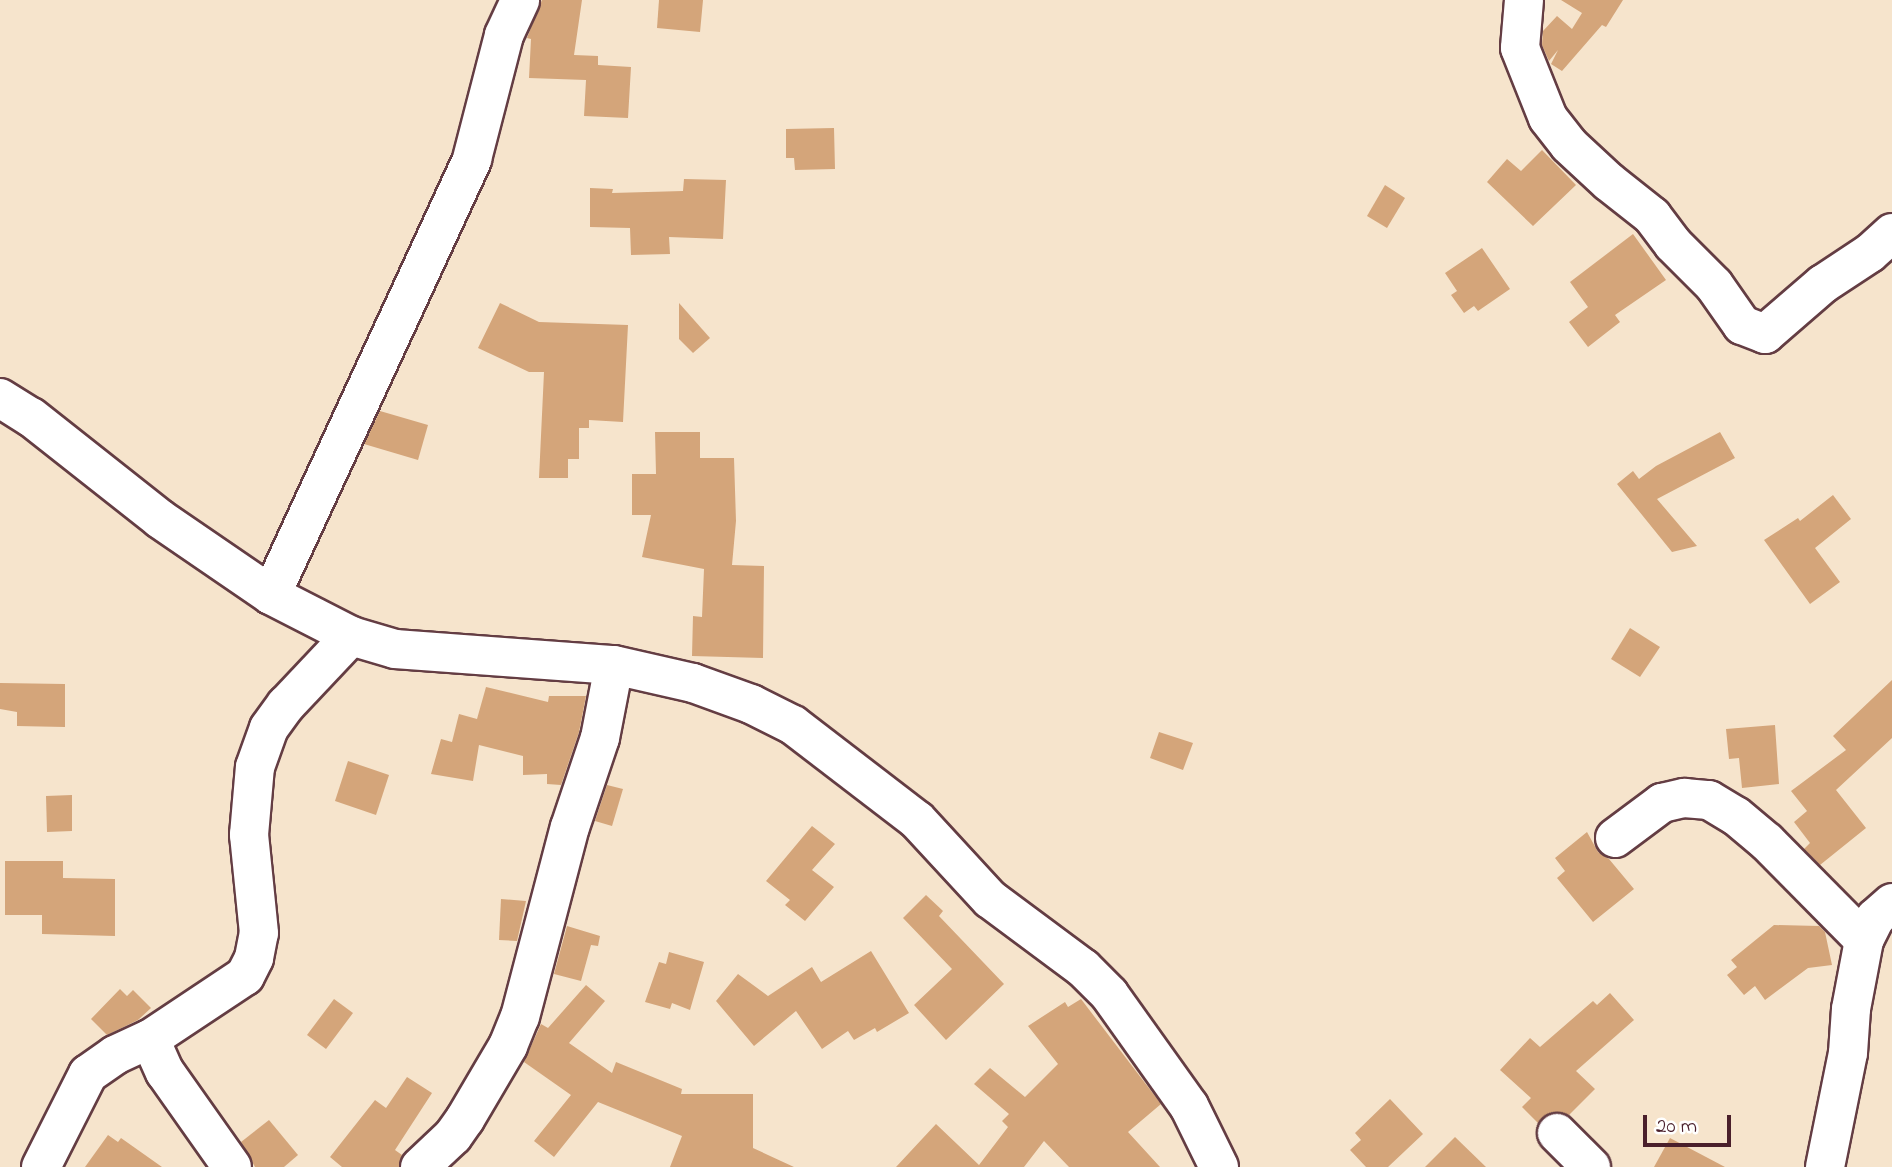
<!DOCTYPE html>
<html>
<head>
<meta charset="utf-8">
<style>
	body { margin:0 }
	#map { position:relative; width:1892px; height:1167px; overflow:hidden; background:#f6e4cc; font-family:"Indie Flower",sans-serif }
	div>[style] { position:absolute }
	.building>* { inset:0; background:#d4a57a }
	.roads { filter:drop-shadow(2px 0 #643d43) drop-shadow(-2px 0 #643d43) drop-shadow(0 2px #643d43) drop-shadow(0 -2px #643d43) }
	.minor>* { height:38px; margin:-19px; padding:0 19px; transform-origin:19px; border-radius:19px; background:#fff }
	span { translate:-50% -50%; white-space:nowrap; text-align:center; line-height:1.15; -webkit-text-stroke:5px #fff; paint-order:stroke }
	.scale { position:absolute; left:1643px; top:1115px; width:88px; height:32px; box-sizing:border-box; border:4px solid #4a1f2b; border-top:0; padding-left:9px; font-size:21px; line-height:24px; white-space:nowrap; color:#4a1f2b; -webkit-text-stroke:5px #fff; paint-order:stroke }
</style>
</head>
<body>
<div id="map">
	<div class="building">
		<i style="clip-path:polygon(542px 0,582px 0,574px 55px,598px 56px,598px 65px,631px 67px,628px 118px,584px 116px,586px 80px,529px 78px,531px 39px,527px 38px)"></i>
		<i style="clip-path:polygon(659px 0,703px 0,700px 32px,657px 28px)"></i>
		<i style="clip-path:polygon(1561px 0,1623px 0,1606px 27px,1602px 25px,1562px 71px,1551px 64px,1558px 50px,1549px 61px,1542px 45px,1543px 31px,1557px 16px,1572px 29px,1582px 13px)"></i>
		<i style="clip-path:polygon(834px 128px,835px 169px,795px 170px,794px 158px,786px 158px,786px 129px)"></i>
		<i style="clip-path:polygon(1542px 150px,1576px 185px,1533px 226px,1487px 182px,1507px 159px,1521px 171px)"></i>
		<i style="clip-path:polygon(684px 179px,726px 180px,723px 239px,669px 237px,670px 254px,631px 255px,630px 228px,590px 227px,590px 188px,613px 189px,612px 193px,683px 191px)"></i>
		<i style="clip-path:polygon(1385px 185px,1405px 198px,1387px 228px,1367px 216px)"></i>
		<i style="clip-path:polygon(1633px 234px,1666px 280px,1615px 315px,1620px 322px,1588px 347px,1569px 322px,1588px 307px,1570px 282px)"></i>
		<i style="clip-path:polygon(1482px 248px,1510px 289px,1478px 311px,1474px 306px,1464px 313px,1451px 295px,1457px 291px,1445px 273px)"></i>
		<i style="clip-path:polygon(500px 303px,539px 322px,628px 325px,623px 422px,589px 420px,589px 428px,579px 428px,579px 459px,568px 459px,568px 478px,539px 478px,544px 372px,529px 372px,478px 348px)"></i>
		<i style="clip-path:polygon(679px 303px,710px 338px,693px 353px,679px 339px)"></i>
		<i style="clip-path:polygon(380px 411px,428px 425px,418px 460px,364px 444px)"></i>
		<i style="clip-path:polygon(655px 432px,700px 432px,700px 458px,734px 458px,736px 521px,732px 565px,764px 566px,763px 658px,692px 656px,693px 616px,702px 617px,704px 569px,642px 557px,651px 515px,632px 515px,632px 474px,656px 474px)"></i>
		<i style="clip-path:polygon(1720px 432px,1735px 458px,1657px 499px,1697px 546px,1672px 552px,1617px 484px,1633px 471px,1639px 479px,1656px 466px)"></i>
		<i style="clip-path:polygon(1833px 495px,1851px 519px,1815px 548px,1840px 582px,1810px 604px,1764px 540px,1798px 518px,1800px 521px)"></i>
		<i style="clip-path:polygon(1630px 628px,1660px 647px,1640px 677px,1611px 659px)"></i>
		<i style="clip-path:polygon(1892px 680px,1892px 738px,1836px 790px,1866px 828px,1820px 865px,1804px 849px,1810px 843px,1794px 822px,1807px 811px,1791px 791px,1846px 750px,1833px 736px)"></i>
		<i style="clip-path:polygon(0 683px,65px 684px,65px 727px,17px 726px,17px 712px,0 709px)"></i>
		<i style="clip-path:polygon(486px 687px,548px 702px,549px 696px,586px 696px,579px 732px,561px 785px,547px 784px,547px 774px,523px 775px,523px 756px,479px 745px,473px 781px,431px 774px,441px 739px,452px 742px,459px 714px,477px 719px)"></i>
		<i style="clip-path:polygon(1775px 725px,1779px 784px,1742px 788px,1739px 758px,1729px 759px,1726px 729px)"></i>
		<i style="clip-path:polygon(1159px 732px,1193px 743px,1183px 770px,1150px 758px)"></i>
		<i style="clip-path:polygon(348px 761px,389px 775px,376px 815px,335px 801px)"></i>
		<i style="clip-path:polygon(607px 785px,623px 789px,612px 826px,595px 821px)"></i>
		<i style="clip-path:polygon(72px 795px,72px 831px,47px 832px,46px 796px)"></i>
		<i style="clip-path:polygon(812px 826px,835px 844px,812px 870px,834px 887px,805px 921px,785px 905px,790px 900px,766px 881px)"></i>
		<i style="clip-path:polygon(1587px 832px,1598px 852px,1609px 859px,1634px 889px,1593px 922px,1557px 878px,1565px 871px,1555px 858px)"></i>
		<i style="clip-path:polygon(5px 861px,63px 861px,63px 878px,115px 879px,115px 936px,42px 934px,42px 915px,5px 915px)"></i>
		<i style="clip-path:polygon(926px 895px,943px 911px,939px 916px,1004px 984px,946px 1040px,914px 1005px,952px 969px,903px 918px)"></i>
		<i style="clip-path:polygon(501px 899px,526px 901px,517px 941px,499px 940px)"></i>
		<i style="clip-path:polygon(1774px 925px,1819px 926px,1825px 932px,1832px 965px,1808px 968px,1765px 1000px,1755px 986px,1744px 995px,1727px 975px,1737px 967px,1731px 960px)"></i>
		<i style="clip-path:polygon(567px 926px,600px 936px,598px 946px,591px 945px,581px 981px,554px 974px)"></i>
		<i style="clip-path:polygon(871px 951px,909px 1013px,877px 1032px,875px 1028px,854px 1040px,848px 1031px,822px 1049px,796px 1011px,754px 1046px,716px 1001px,738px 974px,768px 996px,812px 967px,821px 982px)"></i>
		<i style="clip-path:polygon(669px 952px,704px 962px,690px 1010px,672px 1003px,670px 1009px,645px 1002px,659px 962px,666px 964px)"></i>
		<i style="clip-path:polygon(586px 985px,605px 1001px,569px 1043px,612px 1073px,616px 1062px,682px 1089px,681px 1094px,753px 1094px,753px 1148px,794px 1167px,670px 1167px,682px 1136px,598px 1102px,554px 1157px,534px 1141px,571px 1095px,524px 1062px,541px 1024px,548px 1028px)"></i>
		<i style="clip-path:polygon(120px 989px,127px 996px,133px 990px,151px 1008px,138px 1020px,107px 1035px,91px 1019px)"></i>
		<i style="clip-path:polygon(1610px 993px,1634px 1020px,1576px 1071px,1595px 1089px,1569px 1115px,1552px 1112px,1538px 1123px,1522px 1107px,1531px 1098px,1500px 1070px,1530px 1038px,1540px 1047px,1593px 1001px,1597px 1005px)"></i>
		<i style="clip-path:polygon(334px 999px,353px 1013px,326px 1049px,307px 1035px)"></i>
		<i style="clip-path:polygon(1081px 999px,1161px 1104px,1128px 1132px,1160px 1167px,1069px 1167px,1044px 1141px,1024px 1167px,896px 1167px,936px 1124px,979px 1165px,1008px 1127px,1002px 1121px,1009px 1114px,974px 1084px,990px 1068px,1025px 1097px,1058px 1064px,1028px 1026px,1065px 1002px,1068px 1007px)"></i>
		<i style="clip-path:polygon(407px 1077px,432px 1093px,395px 1150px,402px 1155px,399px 1167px,342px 1167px,330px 1157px,375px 1100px,386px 1108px)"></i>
		<i style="clip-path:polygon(1390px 1099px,1423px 1134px,1388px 1167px,1366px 1167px,1350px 1150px,1361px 1140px,1355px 1133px)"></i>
		<i style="clip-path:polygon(269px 1120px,298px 1155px,284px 1167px,255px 1167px,241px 1142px)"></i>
		<i style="clip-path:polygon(108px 1135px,118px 1142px,121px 1138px,162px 1167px,85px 1167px)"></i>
		<i style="clip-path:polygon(1455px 1137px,1486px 1167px,1425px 1167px)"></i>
		<i style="clip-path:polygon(1670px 1138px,1725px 1167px,1654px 1167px)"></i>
	</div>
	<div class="roads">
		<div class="minor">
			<i style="left:1524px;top:0;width:48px;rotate:94.8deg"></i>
			<i style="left:1520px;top:48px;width:75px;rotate:68.2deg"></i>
			<i style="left:1548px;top:118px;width:34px;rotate:52deg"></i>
			<i style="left:1569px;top:145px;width:54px;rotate:42.8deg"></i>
			<i style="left:1609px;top:182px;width:55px;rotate:38.3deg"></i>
			<i style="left:1652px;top:216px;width:35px;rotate:53deg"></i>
			<i style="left:1673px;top:244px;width:58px;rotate:45deg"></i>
			<i style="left:1714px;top:285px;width:49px;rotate:55deg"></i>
			<i style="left:1742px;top:325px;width:25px;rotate:21deg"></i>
			<i style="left:1765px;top:334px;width:77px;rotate:-40.8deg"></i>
			<i style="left:1823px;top:284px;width:56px;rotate:-33.4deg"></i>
			<i style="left:1870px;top:253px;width:30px;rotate:-42deg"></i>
			<i style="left:0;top:398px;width:36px;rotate:32deg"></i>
			<i style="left:31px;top:417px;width:164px;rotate:38.3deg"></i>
			<i style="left:160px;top:519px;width:135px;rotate:34.4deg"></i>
			<i style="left:271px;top:595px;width:90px;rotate:27.1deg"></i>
			<i style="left:351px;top:636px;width:46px;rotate:16.5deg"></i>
			<i style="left:395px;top:649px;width:220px;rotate:4.2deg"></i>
			<i style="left:614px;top:665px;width:81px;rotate:12.8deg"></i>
			<i style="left:693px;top:683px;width:62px;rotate:19.9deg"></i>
			<i style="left:751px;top:704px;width:47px;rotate:26.6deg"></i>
			<i style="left:793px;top:725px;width:156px;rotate:37.5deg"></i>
			<i style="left:917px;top:820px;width:108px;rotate:47.3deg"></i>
			<i style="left:990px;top:899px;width:116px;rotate:36.6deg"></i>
			<i style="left:1083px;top:968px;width:37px;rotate:45deg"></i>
			<i style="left:1109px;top:994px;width:138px;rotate:54.5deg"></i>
			<i style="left:1189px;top:1106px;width:68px;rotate:63.8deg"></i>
			<i style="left:271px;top:595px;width:480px;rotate:-65.2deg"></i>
			<i style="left:472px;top:159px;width:128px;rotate:-75.5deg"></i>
			<i style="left:504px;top:35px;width:38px;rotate:-65deg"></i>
			<i style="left:1615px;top:838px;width:59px;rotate:-36.7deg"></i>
			<i style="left:1662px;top:803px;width:23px;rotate:-13deg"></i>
			<i style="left:1684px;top:798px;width:25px;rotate:5deg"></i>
			<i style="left:1709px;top:800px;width:31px;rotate:31deg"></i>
			<i style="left:1736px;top:816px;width:40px;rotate:40deg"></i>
			<i style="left:1767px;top:842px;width:138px;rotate:45.3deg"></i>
			<i style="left:150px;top:1039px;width:36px;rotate:66deg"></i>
			<i style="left:165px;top:1072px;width:116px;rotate:54.8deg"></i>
			<i style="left:1557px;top:1133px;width:48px;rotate:45deg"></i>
			<i style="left:41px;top:1167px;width:104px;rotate:-63.2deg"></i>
			<i style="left:88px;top:1074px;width:33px;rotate:-35deg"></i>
			<i style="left:115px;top:1055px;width:38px;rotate:-25deg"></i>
			<i style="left:150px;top:1039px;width:114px;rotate:-33.6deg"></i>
			<i style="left:245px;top:976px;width:20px;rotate:-63deg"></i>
			<i style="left:254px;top:958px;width:25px;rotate:-79deg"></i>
			<i style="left:259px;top:933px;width:99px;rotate:-95.8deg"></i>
			<i style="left:249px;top:835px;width:68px;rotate:-85deg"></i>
			<i style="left:255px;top:767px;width:41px;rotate:-70.3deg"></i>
			<i style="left:269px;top:728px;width:29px;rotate:-54deg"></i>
			<i style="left:286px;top:705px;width:95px;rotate:-46.7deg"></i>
			<i style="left:420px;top:1167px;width:45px;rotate:-43.2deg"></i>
			<i style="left:453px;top:1136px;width:21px;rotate:-55deg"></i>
			<i style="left:465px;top:1119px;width:85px;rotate:-59.5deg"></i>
			<i style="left:508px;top:1046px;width:31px;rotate:-68deg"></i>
			<i style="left:520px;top:1017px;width:196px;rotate:-75.3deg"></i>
			<i style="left:570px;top:827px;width:94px;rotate:-71.4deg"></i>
			<i style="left:600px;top:738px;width:74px;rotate:-79.1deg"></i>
			<i style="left:1825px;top:1167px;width:116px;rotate:-78.6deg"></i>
			<i style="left:1848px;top:1053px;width:44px;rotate:-86.1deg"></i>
			<i style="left:1851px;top:1009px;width:70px;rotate:-79.3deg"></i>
			<i style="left:1864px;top:940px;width:25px;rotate:-63deg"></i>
			<i style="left:1875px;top:918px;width:23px;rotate:-41deg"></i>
		</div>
	</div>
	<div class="scale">20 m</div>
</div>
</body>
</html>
